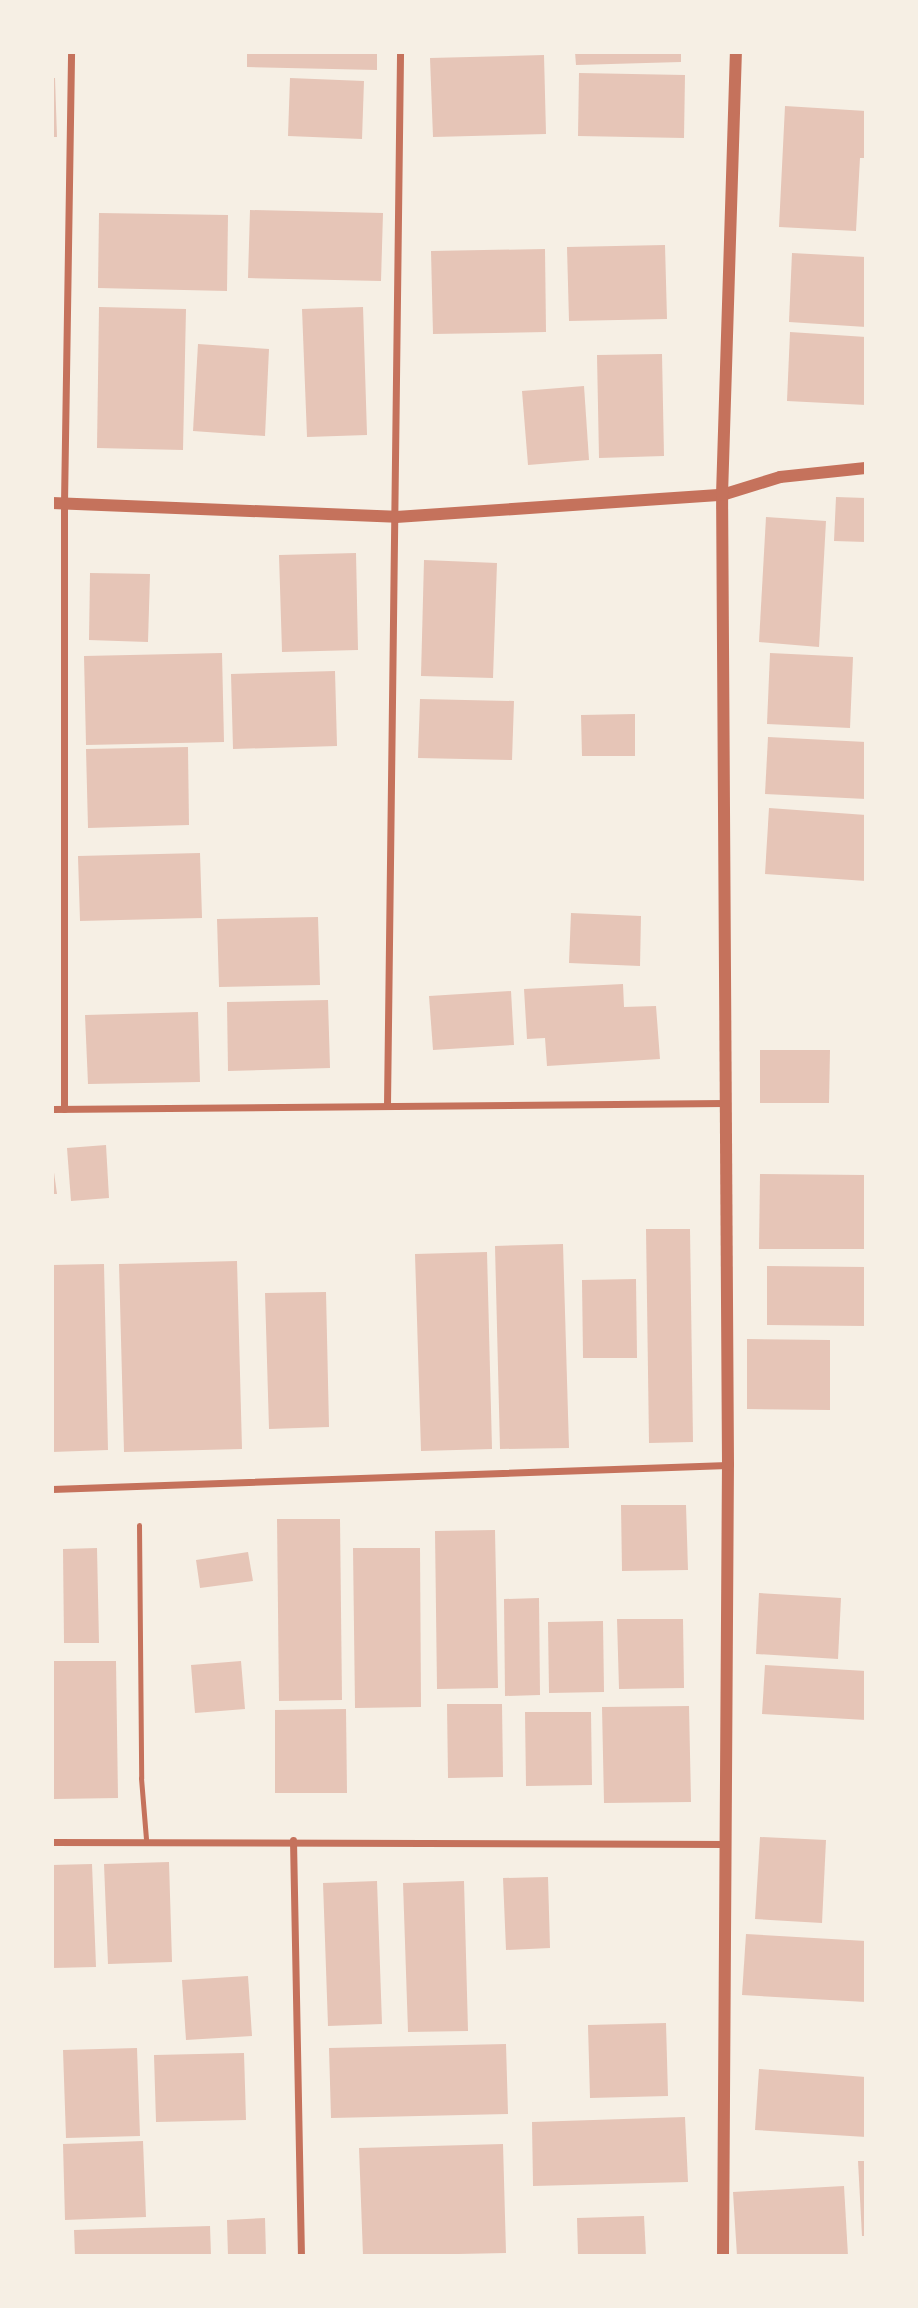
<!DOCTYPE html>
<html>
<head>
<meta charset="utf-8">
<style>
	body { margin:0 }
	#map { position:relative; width:918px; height:2308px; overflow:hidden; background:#f6efe4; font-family:"PT Sans",sans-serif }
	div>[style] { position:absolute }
	.building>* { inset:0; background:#e6c5b7 }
	.service>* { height:5px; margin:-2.5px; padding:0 2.5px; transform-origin:2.5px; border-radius:2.5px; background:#c5725c }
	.minor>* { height:7px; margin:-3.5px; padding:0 3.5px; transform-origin:3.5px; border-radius:3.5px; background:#c5725c }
	.tertiary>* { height:12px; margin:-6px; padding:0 6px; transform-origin:6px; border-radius:6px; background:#c5725c }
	span { translate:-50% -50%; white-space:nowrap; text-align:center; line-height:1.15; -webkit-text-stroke:7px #f6efe4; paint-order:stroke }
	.frame { position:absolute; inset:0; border:54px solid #f6efe4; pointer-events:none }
</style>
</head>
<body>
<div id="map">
	<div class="building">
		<i style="clip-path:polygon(247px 52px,377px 52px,377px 70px,247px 67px)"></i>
		<i style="clip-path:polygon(575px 52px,681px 52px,681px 62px,576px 65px)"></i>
		<i style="clip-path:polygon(544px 55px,546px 134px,433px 137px,430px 58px)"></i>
		<i style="clip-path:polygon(579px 73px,685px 75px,684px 138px,578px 136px)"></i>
		<i style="clip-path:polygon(52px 78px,55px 78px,57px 137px,52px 137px)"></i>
		<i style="clip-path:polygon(290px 78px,364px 81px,362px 139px,288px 136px)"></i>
		<i style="clip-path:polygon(785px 106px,866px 111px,866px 158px,860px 158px,856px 231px,779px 227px)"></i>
		<i style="clip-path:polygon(250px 210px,383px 213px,381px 281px,248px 278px)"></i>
		<i style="clip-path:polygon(99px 213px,228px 215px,227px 291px,98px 288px)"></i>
		<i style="clip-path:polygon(665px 245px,667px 319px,569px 321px,567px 247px)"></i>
		<i style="clip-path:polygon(545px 249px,546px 332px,433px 334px,431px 251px)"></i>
		<i style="clip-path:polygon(792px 253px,866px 257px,866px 327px,789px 322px)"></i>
		<i style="clip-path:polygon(99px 307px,186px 309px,183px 450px,97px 448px)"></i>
		<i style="clip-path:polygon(363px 307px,367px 435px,307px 437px,302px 309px)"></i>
		<i style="clip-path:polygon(790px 332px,866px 337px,866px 405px,787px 401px)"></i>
		<i style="clip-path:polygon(198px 344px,269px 349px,265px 436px,193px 431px)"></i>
		<i style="clip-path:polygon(662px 354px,664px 456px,599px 458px,597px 355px)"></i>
		<i style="clip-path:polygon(584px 386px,589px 460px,528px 465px,522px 391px)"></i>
		<i style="clip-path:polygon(836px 497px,866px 498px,866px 542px,834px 541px)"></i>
		<i style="clip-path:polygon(766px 517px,826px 521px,819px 647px,759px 642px)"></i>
		<i style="clip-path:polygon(356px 553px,358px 650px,282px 652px,279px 555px)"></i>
		<i style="clip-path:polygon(424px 560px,497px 563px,493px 678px,421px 676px)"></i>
		<i style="clip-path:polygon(90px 573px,150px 574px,148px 642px,89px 640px)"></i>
		<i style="clip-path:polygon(222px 653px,224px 742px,86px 745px,84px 656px)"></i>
		<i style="clip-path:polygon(770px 653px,853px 657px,850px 728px,767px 724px)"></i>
		<i style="clip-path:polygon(335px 671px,337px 746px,233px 749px,231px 674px)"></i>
		<i style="clip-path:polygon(420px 699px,514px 701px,512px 760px,418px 758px)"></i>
		<i style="clip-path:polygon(635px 714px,635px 756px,582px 756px,581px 715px)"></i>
		<i style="clip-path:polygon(768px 737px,866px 742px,866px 799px,765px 794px)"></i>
		<i style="clip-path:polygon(188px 747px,189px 825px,88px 828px,86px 749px)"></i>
		<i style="clip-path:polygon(769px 808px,866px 815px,866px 881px,765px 874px)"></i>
		<i style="clip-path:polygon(200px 853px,202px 918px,80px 921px,78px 856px)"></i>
		<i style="clip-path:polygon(571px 913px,641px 916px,640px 966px,569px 963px)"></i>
		<i style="clip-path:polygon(318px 917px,320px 985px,219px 987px,217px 919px)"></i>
		<i style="clip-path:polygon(623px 984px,624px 1007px,656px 1006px,660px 1059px,547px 1066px,545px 1038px,527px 1039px,524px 989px)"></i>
		<i style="clip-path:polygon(511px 991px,514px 1045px,433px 1050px,429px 996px)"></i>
		<i style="clip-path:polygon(328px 1000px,330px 1068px,228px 1071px,227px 1002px)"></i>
		<i style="clip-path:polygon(198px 1012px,200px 1082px,88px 1084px,85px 1015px)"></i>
		<i style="clip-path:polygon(760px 1050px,830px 1050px,829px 1103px,760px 1103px)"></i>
		<i style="clip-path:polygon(106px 1145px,109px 1198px,71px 1201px,67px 1148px)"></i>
		<i style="clip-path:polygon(52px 1158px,57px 1194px,52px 1194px)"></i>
		<i style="clip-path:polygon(760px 1174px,866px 1175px,866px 1249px,759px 1249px)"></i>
		<i style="clip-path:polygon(646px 1229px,690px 1229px,693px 1442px,649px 1443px)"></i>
		<i style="clip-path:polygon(563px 1244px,569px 1448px,500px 1449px,495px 1246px)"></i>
		<i style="clip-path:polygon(487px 1252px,492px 1449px,421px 1451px,415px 1254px)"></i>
		<i style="clip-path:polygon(237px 1261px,242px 1449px,124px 1452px,119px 1264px)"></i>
		<i style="clip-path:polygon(104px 1264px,108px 1450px,52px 1452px,52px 1265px)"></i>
		<i style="clip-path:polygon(767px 1266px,866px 1267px,866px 1326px,767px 1325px)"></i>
		<i style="clip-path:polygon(636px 1279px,637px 1358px,583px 1358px,582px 1280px)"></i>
		<i style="clip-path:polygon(326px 1292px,329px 1427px,269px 1429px,265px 1293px)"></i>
		<i style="clip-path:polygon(747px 1339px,830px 1340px,830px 1410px,747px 1409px)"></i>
		<i style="clip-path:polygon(621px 1505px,686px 1505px,688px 1570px,622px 1571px)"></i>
		<i style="clip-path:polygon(277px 1519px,340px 1519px,342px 1700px,279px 1701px)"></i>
		<i style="clip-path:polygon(495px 1530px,498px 1688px,437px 1689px,435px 1531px)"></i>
		<i style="clip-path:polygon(97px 1548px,99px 1643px,64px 1643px,63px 1549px)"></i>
		<i style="clip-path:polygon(353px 1548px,420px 1548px,421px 1707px,355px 1708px)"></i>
		<i style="clip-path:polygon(248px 1552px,253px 1581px,200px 1588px,196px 1560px)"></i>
		<i style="clip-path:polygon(759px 1593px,841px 1598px,838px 1659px,756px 1654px)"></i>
		<i style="clip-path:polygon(539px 1598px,540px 1695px,505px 1696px,504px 1599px)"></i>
		<i style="clip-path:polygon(617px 1619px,683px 1619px,684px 1688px,619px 1689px)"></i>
		<i style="clip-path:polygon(603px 1621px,604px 1692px,549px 1693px,548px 1622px)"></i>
		<i style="clip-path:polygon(52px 1661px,116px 1661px,118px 1798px,54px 1799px)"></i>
		<i style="clip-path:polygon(241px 1661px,245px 1709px,195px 1713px,191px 1665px)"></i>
		<i style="clip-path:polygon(765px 1665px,866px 1671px,866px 1720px,762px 1714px)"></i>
		<i style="clip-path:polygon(447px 1704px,502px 1704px,503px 1777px,448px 1778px)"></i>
		<i style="clip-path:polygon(689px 1706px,691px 1802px,604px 1803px,602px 1707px)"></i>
		<i style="clip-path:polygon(346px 1709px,347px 1793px,275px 1793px,275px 1710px)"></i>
		<i style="clip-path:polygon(525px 1712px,591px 1712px,592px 1785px,526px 1786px)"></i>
		<i style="clip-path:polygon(760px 1837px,826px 1840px,822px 1923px,755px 1919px)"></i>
		<i style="clip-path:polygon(169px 1862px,172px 1962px,108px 1964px,104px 1864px)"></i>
		<i style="clip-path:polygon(92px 1864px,96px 1967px,52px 1968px,52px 1865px)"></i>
		<i style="clip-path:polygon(548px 1877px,550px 1948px,506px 1950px,503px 1878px)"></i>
		<i style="clip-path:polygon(377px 1881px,382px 2024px,328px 2026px,323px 1883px)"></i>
		<i style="clip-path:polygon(464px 1881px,468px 2031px,408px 2032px,403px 1883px)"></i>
		<i style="clip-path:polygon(746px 1934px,866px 1941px,866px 2002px,742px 1995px)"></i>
		<i style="clip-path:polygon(248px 1976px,252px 2036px,186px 2040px,182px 1980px)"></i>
		<i style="clip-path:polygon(666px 2023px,668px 2096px,590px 2098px,588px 2025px)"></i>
		<i style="clip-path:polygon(506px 2044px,508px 2114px,331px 2118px,329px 2048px)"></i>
		<i style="clip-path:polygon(137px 2048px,140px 2136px,66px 2138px,63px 2050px)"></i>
		<i style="clip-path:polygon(244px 2053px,246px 2120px,156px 2122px,154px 2055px)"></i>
		<i style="clip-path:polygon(759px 2069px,866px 2077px,866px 2137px,755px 2130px)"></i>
		<i style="clip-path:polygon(685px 2117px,688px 2182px,533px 2186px,532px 2122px)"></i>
		<i style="clip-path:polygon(143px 2141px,146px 2217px,65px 2220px,63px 2144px)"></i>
		<i style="clip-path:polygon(503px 2144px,506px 2253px,363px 2256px,359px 2148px)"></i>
		<i style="clip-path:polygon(858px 2161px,866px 2161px,866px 2236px,862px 2236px)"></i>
		<i style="clip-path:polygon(844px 2186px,848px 2256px,737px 2256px,733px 2192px)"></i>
		<i style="clip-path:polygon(644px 2216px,646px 2256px,578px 2256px,577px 2218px)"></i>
		<i style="clip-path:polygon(265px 2218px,266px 2256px,228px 2256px,227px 2220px)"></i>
		<i style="clip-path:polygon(210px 2226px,211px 2256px,75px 2256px,74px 2230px)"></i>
	</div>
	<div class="service">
		<i style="left:139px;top:1525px;width:253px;rotate:89.5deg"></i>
		<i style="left:141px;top:1778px;width:61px;rotate:85.3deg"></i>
	</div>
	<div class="minor">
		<i style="left:387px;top:1105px;width:1053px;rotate:-89.29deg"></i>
		<i style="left:52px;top:1109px;width:672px;rotate:-0.51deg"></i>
		<i style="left:64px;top:1109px;width:606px;rotate:-90deg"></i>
		<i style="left:64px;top:503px;width:451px;rotate:-89.1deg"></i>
		<i style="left:52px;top:1489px;width:676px;rotate:-2.03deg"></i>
		<i style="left:293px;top:1840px;width:416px;rotate:88.9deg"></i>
		<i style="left:52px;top:1842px;width:675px;rotate:0.17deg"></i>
	</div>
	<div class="tertiary">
		<i style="left:52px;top:503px;width:344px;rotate:2.3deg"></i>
		<i style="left:396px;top:517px;width:327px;rotate:-3.9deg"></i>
		<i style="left:722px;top:495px;width:61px;rotate:-17.2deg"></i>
		<i style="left:780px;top:477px;width:86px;rotate:-6deg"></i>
		<i style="left:723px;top:2256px;width:791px;rotate:-89.64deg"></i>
		<i style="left:728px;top:1465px;width:970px;rotate:-90.35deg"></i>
		<i style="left:722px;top:495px;width:443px;rotate:-88.2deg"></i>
	</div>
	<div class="frame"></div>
</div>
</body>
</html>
